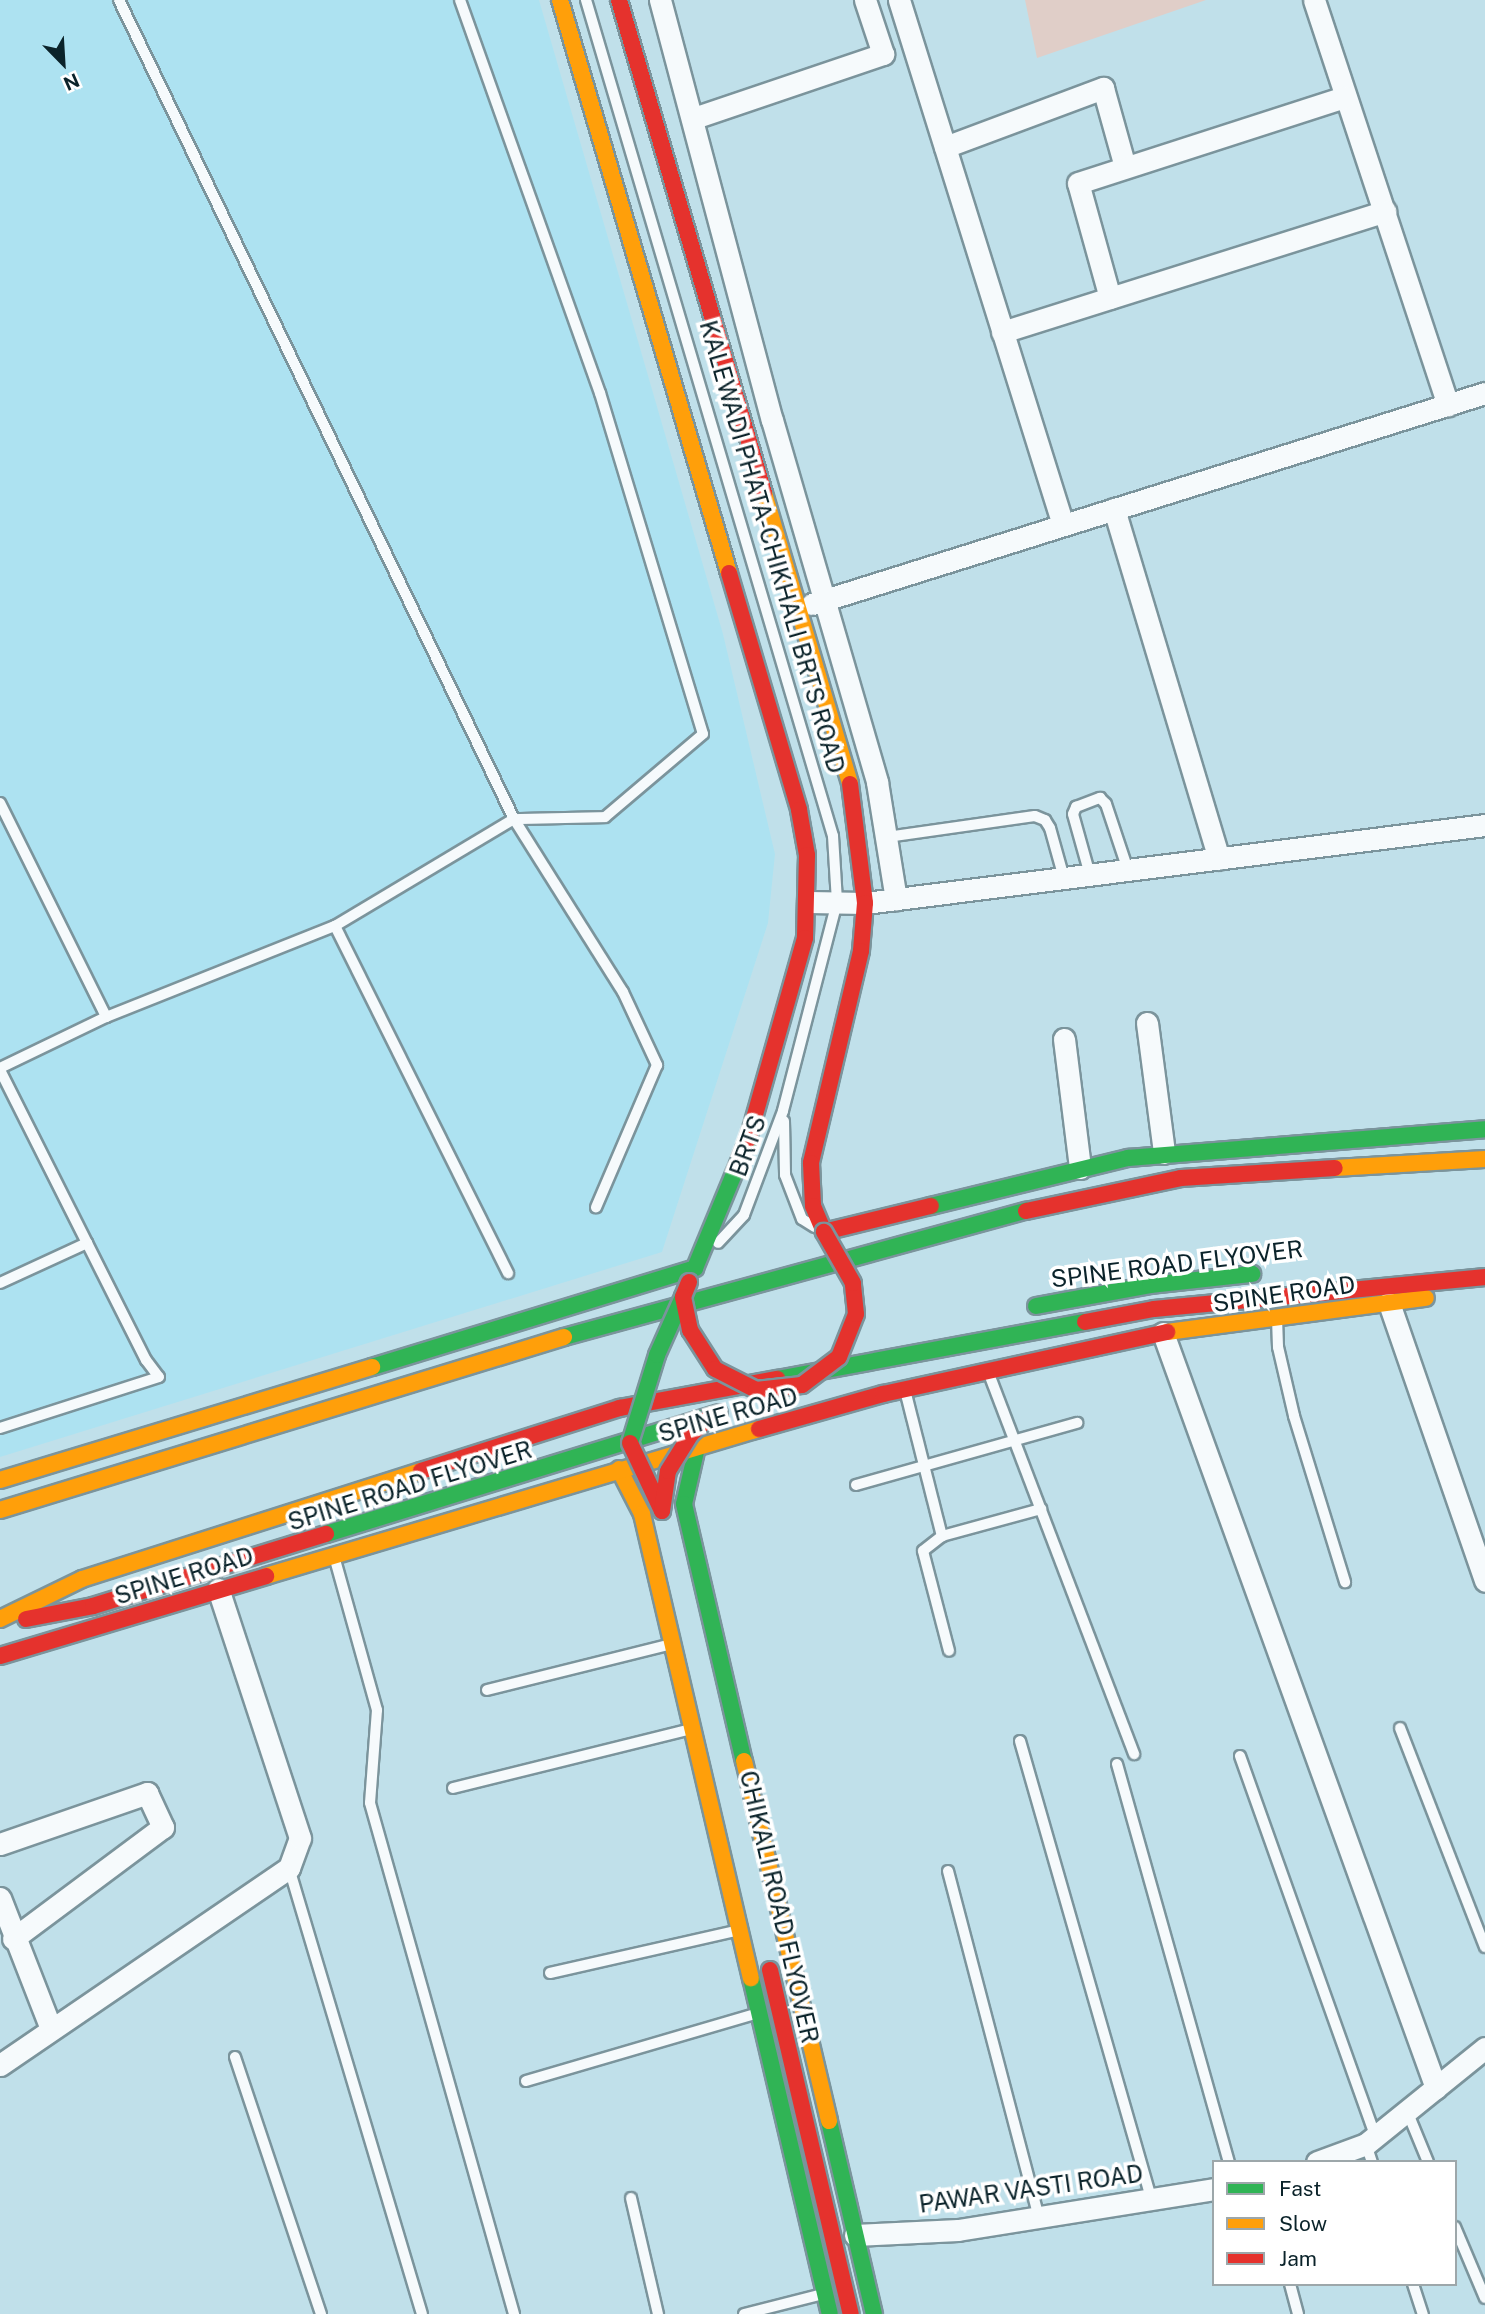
<!DOCTYPE html>
<html>
<head>
<meta charset="utf-8">
<style>
	body { margin:0 }
	#map { position:relative; width:1485px; height:2314px; overflow:hidden; background:#c0e0ea; font-family:"Public Sans",sans-serif }
	div>[style] { position:absolute }
	.built>* { inset:0; background:#ade2f1 }
	.green>* { inset:0; background:#e0cec8 }
	.roads { filter:drop-shadow(2px 0 #7b949c) drop-shadow(-2px 0 #7b949c) drop-shadow(0 2px #7b949c) drop-shadow(0 -2px #7b949c) }
	.lane>* { height:10px; margin:-5px; padding:0 5px; transform-origin:5px; border-radius:5px; background:#f6fafc }
	.street>* { height:21px; margin:-10.5px; padding:0 10.5px; transform-origin:10.5px; border-radius:10.5px; background:#f6fafc }
	.fast>* { height:16px; margin:-8px; padding:0 8px; transform-origin:8px; border-radius:8px; background:#30b455 }
	.slow>* { height:16px; margin:-8px; padding:0 8px; transform-origin:8px; border-radius:8px; background:#ff9f0a }
	.jam>* { height:16px; margin:-8px; padding:0 8px; transform-origin:8px; border-radius:8px; background:#e5322d }
	.bridges { filter:drop-shadow(2px 0 #7b949c) drop-shadow(-2px 0 #7b949c) drop-shadow(0 2px #7b949c) drop-shadow(0 -2px #7b949c) }
	.fast-bridge>* { height:16px; margin:-8px; padding:0 8px; transform-origin:8px; border-radius:8px; background:#30b455 }
	.jam-bridge>* { height:16px; margin:-8px; padding:0 8px; transform-origin:8px; border-radius:8px; background:#e5322d }
	span { translate:-50% -50%; white-space:nowrap; text-align:center; line-height:1.15; -webkit-text-stroke:7px #fff; paint-order:stroke }
	.street-label { font-size:24px; color:#0b232a }
	.legend { position:absolute; left:1212px; top:2160px; width:245px; height:126px; box-sizing:border-box; background:#fff; border:2px solid #9da7aa; margin:0; padding:9px 12px; list-style:none; font-size:21px; color:#0b232a }
	.legend li { display:flex; align-items:center; gap:14px; height:35px }
	.legend b { width:35px; border:2px solid #9da7aa }
	.north { position:absolute; left:28px; top:28px; width:70px; height:70px; -webkit-text-stroke:5px #fff; paint-order:stroke; rotate:156deg; font-size:19px; font-weight:700; line-height:28px; text-align:center; color:#0b232a }
	.north::after { content:''; display:block; margin:auto; width:24px; height:32px; background:#0b232a; clip-path:polygon(50% 0,100% 100%,50% 72%,0 100%) }
</style>
</head>
<body>
<div id="map">
	<div class="built">
		<i style="clip-path:polygon(0 0,539px 0,723px 634px,775px 854px,768px 923px,662px 1252px,0 1457px)"></i>
	</div>
	<div class="green">
		<i style="clip-path:polygon(1025px 0,1206px 0,1037px 58px)"></i>
	</div>
	<div class="roads">
		<div class="lane">
			<i style="left:460px;top:0;width:417px;rotate:70.4deg"></i>
			<i style="left:600px;top:393px;width:356px;rotate:73.2deg"></i>
			<i style="left:703px;top:734px;width:128px;rotate:139.7deg"></i>
			<i style="left:605px;top:817px;width:91px;rotate:178.7deg"></i>
			<i style="left:586px;top:0;width:872px;rotate:73.54deg"></i>
			<i style="left:833px;top:836px;width:66px;rotate:86.5deg"></i>
			<i style="left:837px;top:902px;width:216px;rotate:104.5deg"></i>
			<i style="left:783px;top:1111px;width:111px;rotate:110.6deg"></i>
			<i style="left:744px;top:1215px;width:38px;rotate:133deg"></i>
			<i style="left:0;top:803px;width:239px;rotate:63.6deg"></i>
			<i style="left:514px;top:819px;width:204px;rotate:57.8deg"></i>
			<i style="left:623px;top:992px;width:81px;rotate:65deg"></i>
			<i style="left:657px;top:1065px;width:155px;rotate:113.2deg"></i>
			<i style="left:887px;top:837px;width:149px;rotate:-8.1deg"></i>
			<i style="left:1035px;top:816px;width:11px;rotate:22deg"></i>
			<i style="left:1045px;top:820px;width:9px;rotate:58deg"></i>
			<i style="left:1050px;top:828px;width:52px;rotate:74.4deg"></i>
			<i style="left:1090px;top:875px;width:63px;rotate:-105.6deg"></i>
			<i style="left:1073px;top:814px;width:8px;rotate:-67deg"></i>
			<i style="left:1076px;top:807px;width:26px;rotate:-21deg"></i>
			<i style="left:1100px;top:798px;width:8px;rotate:45deg"></i>
			<i style="left:1106px;top:804px;width:70px;rotate:71.6deg"></i>
			<i style="left:335px;top:926px;width:388px;rotate:63.5deg"></i>
			<i style="left:0;top:1068px;width:118px;rotate:-25.7deg"></i>
			<i style="left:106px;top:1017px;width:246px;rotate:-21.7deg"></i>
			<i style="left:335px;top:926px;width:209px;rotate:-30.9deg"></i>
			<i style="left:514px;top:819px;width:909px;rotate:-115.75deg"></i>
			<i style="left:0;top:1070px;width:325px;rotate:63.3deg"></i>
			<i style="left:146px;top:1360px;width:21px;rotate:53deg"></i>
			<i style="left:159px;top:1377px;width:167px;rotate:162.2deg"></i>
			<i style="left:784px;top:1121px;width:54px;rotate:88.9deg"></i>
			<i style="left:785px;top:1175px;width:47px;rotate:68.9deg"></i>
			<i style="left:802px;top:1219px;width:15px;rotate:32deg"></i>
			<i style="left:0;top:1283px;width:96px;rotate:-24.7deg"></i>
			<i style="left:1277px;top:1318px;width:29px;rotate:88deg"></i>
			<i style="left:1278px;top:1347px;width:71px;rotate:76.9deg"></i>
			<i style="left:1294px;top:1416px;width:174px;rotate:72.9deg"></i>
			<i style="left:989px;top:1374px;width:407px;rotate:69.1deg"></i>
			<i style="left:905px;top:1390px;width:151px;rotate:75.8deg"></i>
			<i style="left:942px;top:1536px;width:103px;rotate:-15.3deg"></i>
			<i style="left:856px;top:1485px;width:230px;rotate:-15.7deg"></i>
			<i style="left:942px;top:1536px;width:24px;rotate:142deg"></i>
			<i style="left:923px;top:1551px;width:103px;rotate:75.4deg"></i>
			<i style="left:334px;top:1556px;width:160px;rotate:74.4deg"></i>
			<i style="left:377px;top:1710px;width:93px;rotate:94.3deg"></i>
			<i style="left:370px;top:1803px;width:531px;rotate:74.26deg"></i>
			<i style="left:487px;top:1690px;width:190px;rotate:-14deg"></i>
			<i style="left:1400px;top:1728px;width:235px;rotate:68.8deg"></i>
			<i style="left:1020px;top:1741px;width:476px;rotate:74deg"></i>
			<i style="left:1240px;top:1756px;width:403px;rotate:70.4deg"></i>
			<i style="left:1117px;top:1764px;width:413px;rotate:74.3deg"></i>
			<i style="left:453px;top:1788px;width:246px;rotate:-13.9deg"></i>
			<i style="left:289px;top:1868px;width:465px;rotate:73.4deg"></i>
			<i style="left:948px;top:1871px;width:358px;rotate:75.3deg"></i>
			<i style="left:550px;top:1973px;width:194px;rotate:-12.8deg"></i>
			<i style="left:235px;top:2057px;width:271px;rotate:71.5deg"></i>
			<i style="left:526px;top:2081px;width:243px;rotate:-16.3deg"></i>
			<i style="left:1407px;top:2111px;width:55px;rotate:67.6deg"></i>
			<i style="left:1366px;top:2144px;width:19px;rotate:72deg"></i>
			<i style="left:631px;top:2198px;width:119px;rotate:76.9deg"></i>
			<i style="left:1455px;top:2227px;width:77px;rotate:67.1deg"></i>
			<i style="left:1290px;top:2284px;width:31px;rotate:75deg"></i>
			<i style="left:1413px;top:2284px;width:32px;rotate:72deg"></i>
			<i style="left:744px;top:2314px;width:81px;rotate:-14.2deg"></i>
		</div>
		<div class="street">
			<i style="left:660px;top:0;width:435px;rotate:75.1deg"></i>
			<i style="left:772px;top:420px;width:377px;rotate:73.8deg"></i>
			<i style="left:877px;top:782px;width:119px;rotate:80.8deg"></i>
			<i style="left:899px;top:0;width:550px;rotate:72.65deg"></i>
			<i style="left:1314px;top:0;width:427px;rotate:71.7deg"></i>
			<i style="left:694px;top:118px;width:200px;rotate:-18.7deg"></i>
			<i style="left:883px;top:54px;width:57px;rotate:-108.4deg"></i>
			<i style="left:945px;top:147px;width:169px;rotate:-20.5deg"></i>
			<i style="left:1103px;top:88px;width:82px;rotate:74.4deg"></i>
			<i style="left:1110px;top:298px;width:119px;rotate:-105.5deg"></i>
			<i style="left:1078px;top:183px;width:281px;rotate:-17.9deg"></i>
			<i style="left:1002px;top:332px;width:402px;rotate:-17.5deg"></i>
			<i style="left:1114px;top:509px;width:365px;rotate:73.3deg"></i>
			<i style="left:812px;top:604px;width:705px;rotate:-17.41deg"></i>
			<i style="left:809px;top:902px;width:56px;rotate:1deg"></i>
			<i style="left:865px;top:903px;width:625px;rotate:-7.17deg"></i>
			<i style="left:1147px;top:1023px;width:131px;rotate:82.5deg"></i>
			<i style="left:1064px;top:1039px;width:130px;rotate:82.9deg"></i>
			<i style="left:1389px;top:1303px;width:294px;rotate:70.9deg"></i>
			<i style="left:1163px;top:1333px;width:803px;rotate:70.12deg"></i>
			<i style="left:0;top:1844px;width:156px;rotate:-19.1deg"></i>
			<i style="left:147px;top:1793px;width:38px;rotate:65deg"></i>
			<i style="left:163px;top:1827px;width:187px;rotate:143.3deg"></i>
			<i style="left:0;top:1898px;width:141px;rotate:68.7deg"></i>
			<i style="left:0;top:2065px;width:350px;rotate:-34.3deg"></i>
			<i style="left:289px;top:1868px;width:32px;rotate:-70deg"></i>
			<i style="left:300px;top:1838px;width:262px;rotate:-108.2deg"></i>
			<i style="left:1317px;top:2162px;width:52px;rotate:-20.2deg"></i>
			<i style="left:1366px;top:2144px;width:153px;rotate:-38.9deg"></i>
			<i style="left:855px;top:2235px;width:103px;rotate:-2.8deg"></i>
			<i style="left:958px;top:2230px;width:259px;rotate:-9.1deg"></i>
		</div>
		<div class="fast">
			<i style="left:931px;top:1206px;width:203px;rotate:-13.7deg"></i>
			<i style="left:1128px;top:1158px;width:358px;rotate:-4.6deg"></i>
			<i style="left:1036px;top:1306px;width:116px;rotate:-10.4deg"></i>
			<i style="left:1150px;top:1285px;width:103px;rotate:-6.2deg"></i>
			<i style="left:564px;top:1337px;width:479px;rotate:-15.3deg"></i>
			<i style="left:372px;top:1367px;width:338px;rotate:-17deg"></i>
			<i style="left:695px;top:1268px;width:139px;rotate:-67.5deg"></i>
			<i style="left:777px;top:1379px;width:313px;rotate:-10.5deg"></i>
			<i style="left:697px;top:1447px;width:58px;rotate:102.8deg"></i>
			<i style="left:684px;top:1504px;width:264px;rotate:76.9deg"></i>
			<i style="left:326px;top:1534px;width:411px;rotate:-17.1deg"></i>
			<i style="left:751px;top:1978px;width:345px;rotate:76.8deg"></i>
			<i style="left:829px;top:2121px;width:198px;rotate:76.9deg"></i>
		</div>
		<div class="slow">
			<i style="left:560px;top:0;width:597px;rotate:73.57deg"></i>
			<i style="left:764px;top:493px;width:303px;rotate:73.5deg"></i>
			<i style="left:1335px;top:1168px;width:150px;rotate:-3.4deg"></i>
			<i style="left:1167px;top:1332px;width:261px;rotate:-7.5deg"></i>
			<i style="left:619px;top:1469px;width:51px;rotate:62.9deg"></i>
			<i style="left:642px;top:1514px;width:477px;rotate:76.8deg"></i>
			<i style="left:0;top:1480px;width:389px;rotate:-16.9deg"></i>
			<i style="left:0;top:1510px;width:590px;rotate:-17.05deg"></i>
			<i style="left:266px;top:1576px;width:514px;rotate:-16.6deg"></i>
			<i style="left:0;top:1619px;width:91px;rotate:-26deg"></i>
			<i style="left:82px;top:1579px;width:356px;rotate:-17.7deg"></i>
			<i style="left:744px;top:1761px;width:370px;rotate:76.7deg"></i>
		</div>
		<div class="jam">
			<i style="left:619px;top:0;width:514px;rotate:73.61deg"></i>
			<i style="left:729px;top:573px;width:247px;rotate:73.5deg"></i>
			<i style="left:799px;top:810px;width:46px;rotate:79.9deg"></i>
			<i style="left:807px;top:855px;width:83px;rotate:91.4deg"></i>
			<i style="left:805px;top:938px;width:210px;rotate:105.8deg"></i>
			<i style="left:850px;top:784px;width:120px;rotate:82.8deg"></i>
			<i style="left:865px;top:903px;width:48px;rotate:94.8deg"></i>
			<i style="left:861px;top:951px;width:218px;rotate:103.3deg"></i>
			<i style="left:811px;top:1163px;width:43px;rotate:87.3deg"></i>
			<i style="left:813px;top:1206px;width:28px;rotate:67deg"></i>
			<i style="left:824px;top:1232px;width:110px;rotate:-13.7deg"></i>
			<i style="left:1026px;top:1211px;width:158px;rotate:-12deg"></i>
			<i style="left:1181px;top:1178px;width:154px;rotate:-3.7deg"></i>
			<i style="left:1085px;top:1322px;width:70px;rotate:-10.7deg"></i>
			<i style="left:1154px;top:1309px;width:333px;rotate:-5.5deg"></i>
			<i style="left:759px;top:1429px;width:129px;rotate:-15.8deg"></i>
			<i style="left:883px;top:1394px;width:291px;rotate:-12.3deg"></i>
			<i style="left:421px;top:1471px;width:209px;rotate:-17.6deg"></i>
			<i style="left:620px;top:1408px;width:160px;rotate:-10.5deg"></i>
			<i style="left:26px;top:1619px;width:68px;rotate:-11deg"></i>
			<i style="left:93px;top:1606px;width:244px;rotate:-17.2deg"></i>
			<i style="left:0;top:1656px;width:278px;rotate:-16.7deg"></i>
			<i style="left:770px;top:1970px;width:353px;rotate:76.8deg"></i>
		</div>
	</div>
	<div class="bridges">
		<div class="fast-bridge">
			<i style="left:630px;top:1443px;width:92px;rotate:-72.9deg"></i>
			<i style="left:657px;top:1355px;width:64px;rotate:-65.9deg"></i>
		</div>
		<div class="jam-bridge">
			<i style="left:689px;top:1282px;width:16px;rotate:112deg"></i>
			<i style="left:683px;top:1297px;width:34px;rotate:78deg"></i>
			<i style="left:690px;top:1330px;width:46px;rotate:57.3deg"></i>
			<i style="left:715px;top:1369px;width:46px;rotate:27.1deg"></i>
			<i style="left:756px;top:1390px;width:46px;rotate:-6.2deg"></i>
			<i style="left:802px;top:1385px;width:46px;rotate:-37.1deg"></i>
			<i style="left:839px;top:1357px;width:46px;rotate:-68.4deg"></i>
			<i style="left:856px;top:1314px;width:31px;rotate:-96deg"></i>
			<i style="left:853px;top:1283px;width:59px;rotate:-119.6deg"></i>
			<i style="left:630px;top:1443px;width:75px;rotate:64.8deg"></i>
			<i style="left:662px;top:1511px;width:40px;rotate:-81.5deg"></i>
			<i style="left:668px;top:1471px;width:44px;rotate:-58.1deg"></i>
			<i style="left:691px;top:1434px;width:25px;rotate:-42deg"></i>
		</div>
	</div>
	<div class="street-label">
		<span style="left:772px;top:547px;rotate:74deg">KALEWADI PHATA-CHIKHALI BRTS ROAD</span>
		<span style="left:748px;top:1146px;rotate:-70deg">BRTS</span>
		<span style="left:1177px;top:1264px;rotate:-7deg">SPINE ROAD FLYOVER</span>
		<span style="left:1284px;top:1294px;rotate:-8deg">SPINE ROAD</span>
		<span style="left:728px;top:1415px;rotate:-16deg">SPINE ROAD</span>
		<span style="left:410px;top:1486px;rotate:-17deg">SPINE ROAD FLYOVER</span>
		<span style="left:184px;top:1576px;rotate:-17deg">SPINE ROAD</span>
		<span style="left:779px;top:1907px;rotate:77deg">CHIKALI ROAD FLYOVER</span>
		<span style="left:1031px;top:2189px;rotate:-8deg">PAWAR VASTI ROAD</span>
	</div>
	<ul class="legend">
	<li><b style="height:9px;background:#30b455"></b>Fast</li>
	<li><b style="height:9px;background:#ff9f0a"></b>Slow</li>
	<li><b style="height:9px;background:#e5322d"></b>Jam</li>
	</ul>
	<div class="north">N</div>
</div>
</body>
</html>
